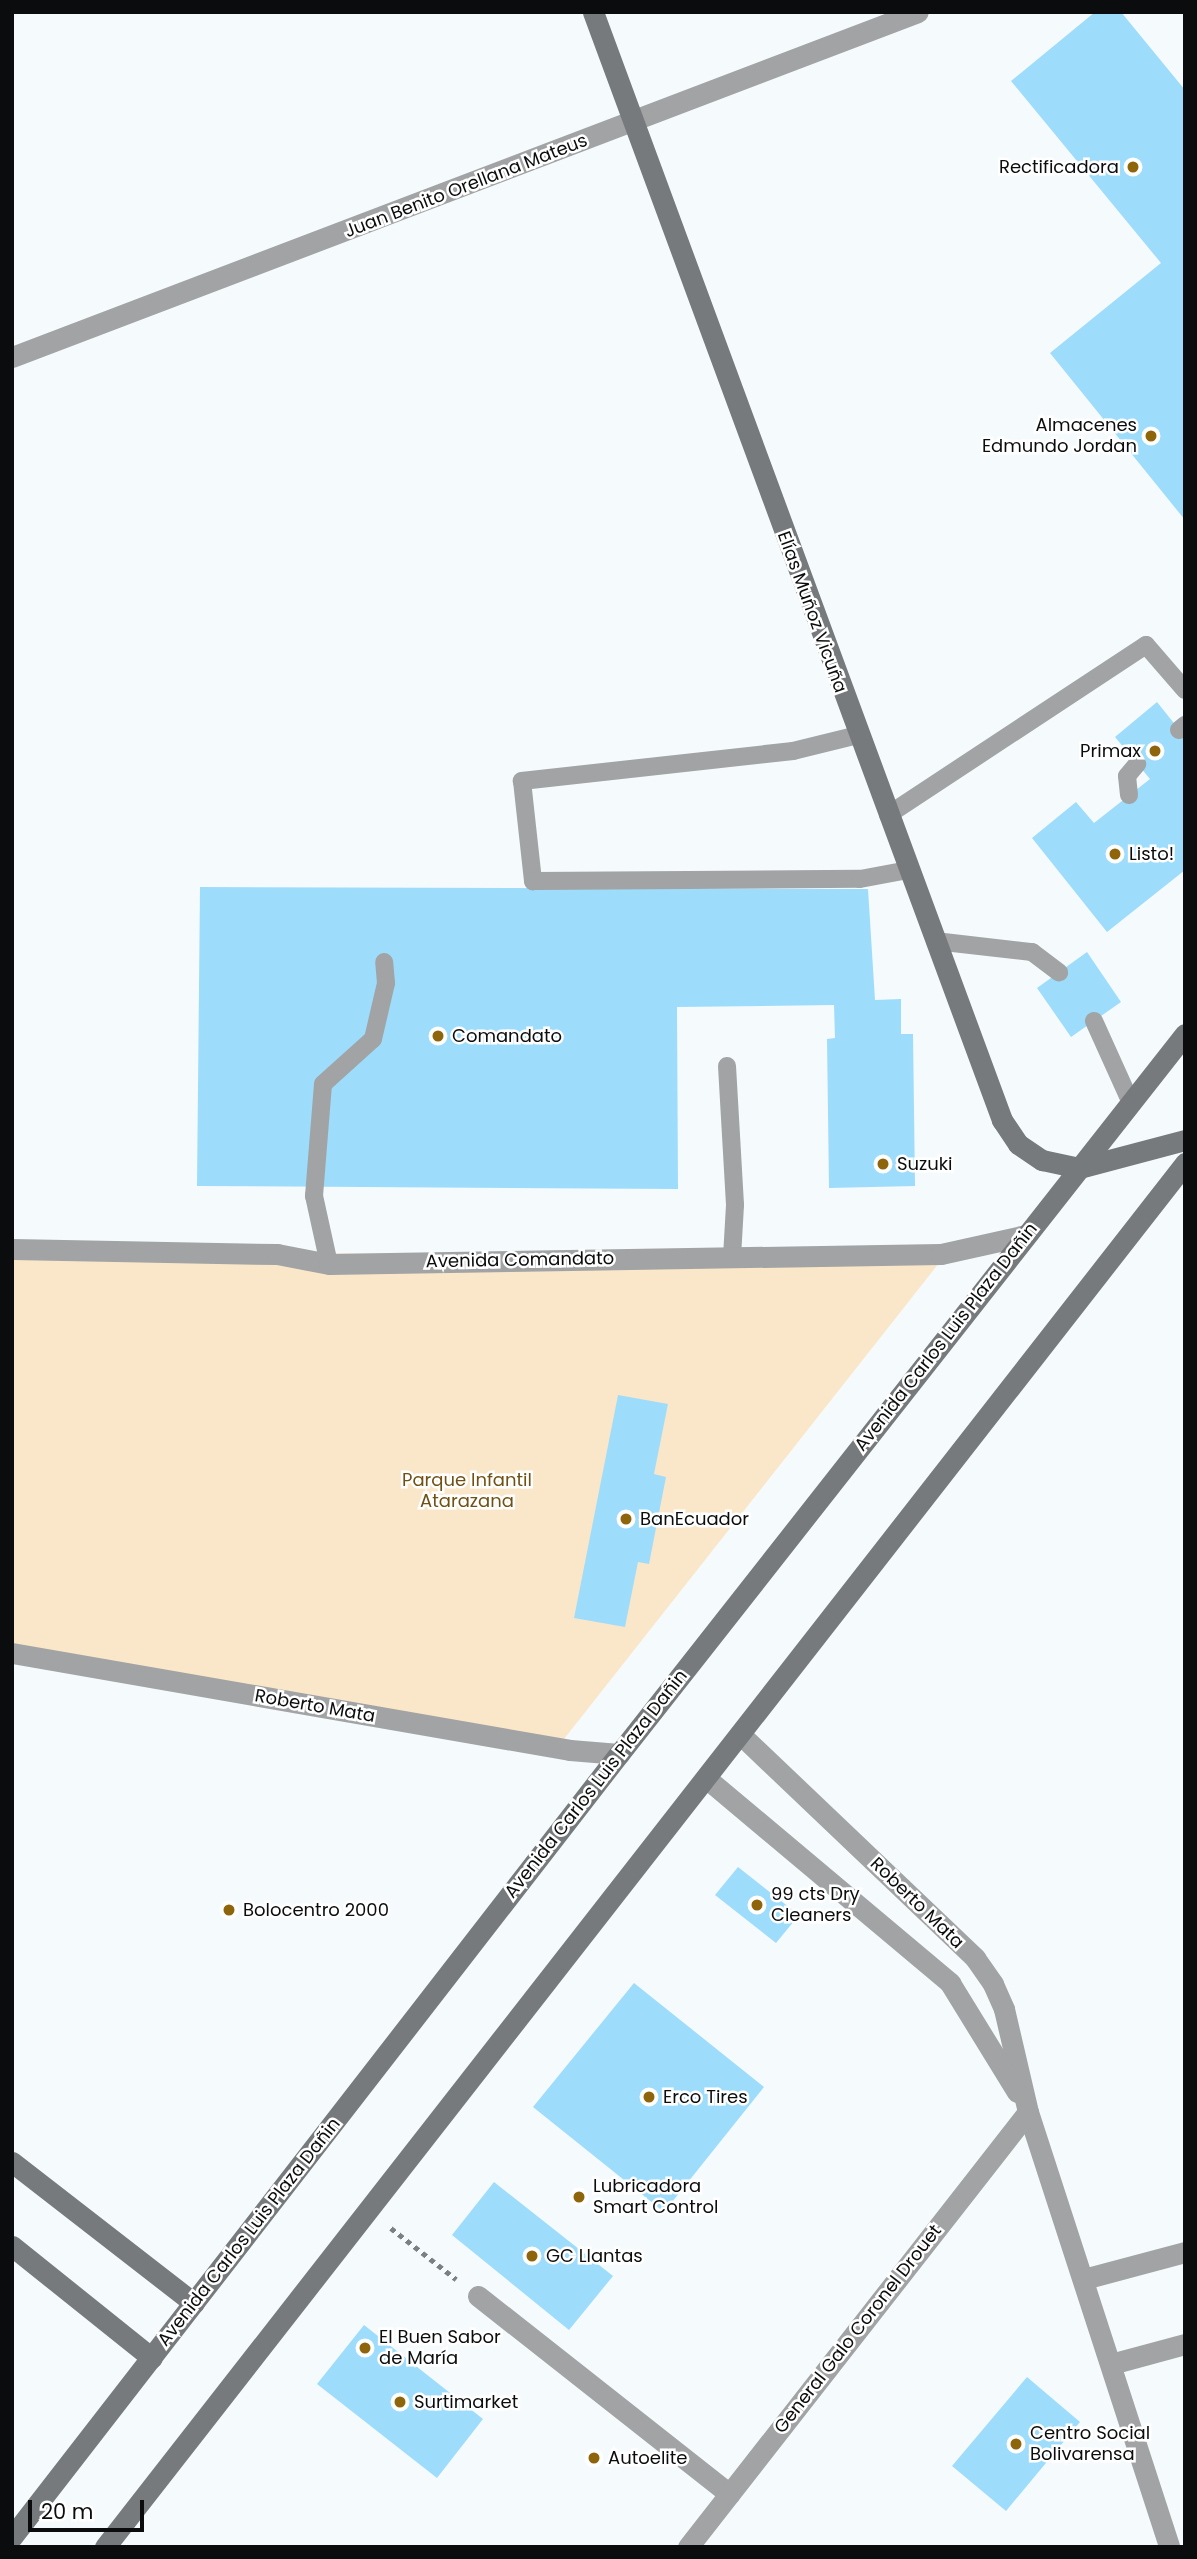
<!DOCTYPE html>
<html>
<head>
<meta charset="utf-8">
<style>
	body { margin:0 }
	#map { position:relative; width:1197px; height:2559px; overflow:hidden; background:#f5fafd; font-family:Poppins,sans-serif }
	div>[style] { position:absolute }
	.green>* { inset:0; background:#fae7c9 }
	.building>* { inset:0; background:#9edcfc }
	.path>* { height:4.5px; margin-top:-2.25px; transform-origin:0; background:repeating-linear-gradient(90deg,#7d8082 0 5px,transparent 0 10px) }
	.lane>* { height:18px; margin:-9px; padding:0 9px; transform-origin:9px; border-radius:9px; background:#a1a3a4 }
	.street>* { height:21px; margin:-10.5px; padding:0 10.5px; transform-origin:10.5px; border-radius:10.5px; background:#a1a3a4 }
	.secondary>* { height:21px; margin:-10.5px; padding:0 10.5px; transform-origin:10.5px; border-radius:10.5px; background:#777a7c }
	.dots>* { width:19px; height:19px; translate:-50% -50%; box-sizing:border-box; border:4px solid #fff; border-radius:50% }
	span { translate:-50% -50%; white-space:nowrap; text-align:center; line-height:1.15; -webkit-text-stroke:5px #fff; paint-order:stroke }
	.poi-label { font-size:18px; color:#0b0c0d }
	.right { translate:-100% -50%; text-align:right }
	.left { translate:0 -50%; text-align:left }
	.street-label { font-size:18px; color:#0b0c0d }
	.park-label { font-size:18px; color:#705013 }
	.frame { position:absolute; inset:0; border:14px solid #0b0c0d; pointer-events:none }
	.scale { position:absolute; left:28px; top:2500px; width:116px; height:32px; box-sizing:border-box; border:4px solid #0b0c0d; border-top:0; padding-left:9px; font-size:21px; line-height:24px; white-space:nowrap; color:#0b0c0d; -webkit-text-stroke:5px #fff; paint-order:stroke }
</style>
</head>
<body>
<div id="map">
	<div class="green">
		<i style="clip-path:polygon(12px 1251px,943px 1258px,564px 1739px,12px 1651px)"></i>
	</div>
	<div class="building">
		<i style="clip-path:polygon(1095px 12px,1121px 12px,1185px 90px,1185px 520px,1050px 353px,1161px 263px,1011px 81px)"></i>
		<i style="clip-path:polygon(1157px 702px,1185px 737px,1185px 870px,1107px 932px,1032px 838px,1076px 802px,1094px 823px,1150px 779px,1115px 737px)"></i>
		<i style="clip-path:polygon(200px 887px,868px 889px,875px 1000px,901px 999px,901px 1034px,913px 1034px,915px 1186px,829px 1188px,827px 1039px,835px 1038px,834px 1005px,677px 1007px,678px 1189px,197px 1186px)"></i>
		<i style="clip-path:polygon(1087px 952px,1121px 1002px,1071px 1037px,1037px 988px)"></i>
		<i style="clip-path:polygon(618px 1395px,668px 1404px,654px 1474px,666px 1477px,649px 1564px,638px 1562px,625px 1627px,574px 1618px)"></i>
		<i style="clip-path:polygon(738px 1867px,799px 1915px,776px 1943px,715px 1895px)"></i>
		<i style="clip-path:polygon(634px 1983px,764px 2087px,664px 2212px,533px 2107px)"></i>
		<i style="clip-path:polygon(494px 2182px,613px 2276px,569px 2330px,452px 2235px)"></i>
		<i style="clip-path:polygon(364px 2325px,483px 2419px,437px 2478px,317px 2384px)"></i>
		<i style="clip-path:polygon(1027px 2377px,1080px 2422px,1006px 2511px,952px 2466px)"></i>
	</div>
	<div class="path">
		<i style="left:391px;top:2228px;width:83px;rotate:38.1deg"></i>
	</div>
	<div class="lane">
		<i style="left:1179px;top:730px;width:8px;rotate:-40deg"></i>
		<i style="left:858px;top:735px;width:67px;rotate:166.2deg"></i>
		<i style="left:793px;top:751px;width:273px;rotate:173.7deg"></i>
		<i style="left:522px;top:781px;width:101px;rotate:83.7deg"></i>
		<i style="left:533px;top:881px;width:327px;rotate:-0.4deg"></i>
		<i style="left:860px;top:879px;width:49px;rotate:-10.6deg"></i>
		<i style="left:1129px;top:795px;width:19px;rotate:-96deg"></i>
		<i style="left:1127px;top:776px;width:16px;rotate:-50deg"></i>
		<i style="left:888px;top:815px;width:309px;rotate:-33.4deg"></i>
		<i style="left:1146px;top:645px;width:60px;rotate:49.1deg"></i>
		<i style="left:935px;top:941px;width:98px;rotate:6.5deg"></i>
		<i style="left:1032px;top:952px;width:34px;rotate:37deg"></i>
		<i style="left:1094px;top:1021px;width:90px;rotate:65.7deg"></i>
		<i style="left:727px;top:1066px;width:139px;rotate:86.7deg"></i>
		<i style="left:735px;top:1205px;width:52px;rotate:93.3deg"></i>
		<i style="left:329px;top:1264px;width:70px;rotate:-102.4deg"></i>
		<i style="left:314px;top:1196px;width:112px;rotate:-85.4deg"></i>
		<i style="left:323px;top:1084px;width:67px;rotate:-42deg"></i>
		<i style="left:373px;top:1039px;width:57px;rotate:-76.9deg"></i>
		<i style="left:386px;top:983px;width:21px;rotate:-95deg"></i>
	</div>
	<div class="street">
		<i style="left:12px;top:357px;width:969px;rotate:-20.85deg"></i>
		<i style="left:12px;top:1249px;width:265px;rotate:1.1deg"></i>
		<i style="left:277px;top:1254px;width:53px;rotate:10.9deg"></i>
		<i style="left:329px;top:1264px;width:612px;rotate:-0.94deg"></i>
		<i style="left:941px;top:1254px;width:87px;rotate:-12.6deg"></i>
		<i style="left:12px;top:1653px;width:566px;rotate:9.86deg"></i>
		<i style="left:570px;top:1750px;width:49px;rotate:4.7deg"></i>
		<i style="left:740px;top:1734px;width:325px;rotate:43.6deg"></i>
		<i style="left:975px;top:1958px;width:32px;rotate:55deg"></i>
		<i style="left:993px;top:1984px;width:27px;rotate:66deg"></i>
		<i style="left:1004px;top:2009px;width:106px;rotate:76.9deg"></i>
		<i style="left:1028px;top:2112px;width:457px;rotate:72deg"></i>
		<i style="left:706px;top:1778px;width:319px;rotate:40deg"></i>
		<i style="left:950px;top:1983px;width:128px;rotate:58.4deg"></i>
		<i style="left:1084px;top:2279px;width:105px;rotate:-15deg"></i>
		<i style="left:478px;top:2296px;width:320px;rotate:38.2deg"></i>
		<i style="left:1111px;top:2364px;width:77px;rotate:-15.1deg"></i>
		<i style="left:688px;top:2547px;width:552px;rotate:-51.99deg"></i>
	</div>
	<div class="secondary">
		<i style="left:593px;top:12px;width:1181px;rotate:69.74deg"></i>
		<i style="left:1002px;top:1120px;width:29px;rotate:56deg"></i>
		<i style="left:1018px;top:1144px;width:29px;rotate:34deg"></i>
		<i style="left:1042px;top:1160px;width:38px;rotate:12deg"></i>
		<i style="left:1079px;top:1168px;width:110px;rotate:-14.8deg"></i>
		<i style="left:12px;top:2162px;width:230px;rotate:37.8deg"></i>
		<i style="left:12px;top:2246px;width:179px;rotate:38.7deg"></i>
		<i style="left:12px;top:2537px;width:991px;rotate:-52.22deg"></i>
		<i style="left:619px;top:1754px;width:916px;rotate:-51.83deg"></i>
		<i style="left:105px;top:2547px;width:1756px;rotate:-52.03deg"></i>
	</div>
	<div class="dots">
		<i style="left:1133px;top:167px;background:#8f650b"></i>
		<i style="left:1151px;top:436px;background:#8f650b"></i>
		<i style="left:1155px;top:751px;background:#8f650b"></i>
		<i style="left:1115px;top:854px;background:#8f650b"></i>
		<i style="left:438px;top:1036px;background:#8f650b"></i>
		<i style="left:883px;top:1164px;background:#8f650b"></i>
		<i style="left:626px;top:1519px;background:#8f650b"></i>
		<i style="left:757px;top:1905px;background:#8f650b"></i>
		<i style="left:229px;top:1910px;background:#8f650b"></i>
		<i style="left:649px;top:2097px;background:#8f650b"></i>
		<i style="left:579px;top:2197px;background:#8f650b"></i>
		<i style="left:532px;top:2256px;background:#8f650b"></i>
		<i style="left:365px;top:2348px;background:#8f650b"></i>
		<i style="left:400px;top:2402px;background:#8f650b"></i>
		<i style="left:1016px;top:2444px;background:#8f650b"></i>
		<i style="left:594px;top:2458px;background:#8f650b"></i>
	</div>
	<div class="poi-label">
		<span class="right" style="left:1119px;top:167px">Rectificadora</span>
		<span class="right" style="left:1137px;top:436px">Almacenes<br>Edmundo Jordan</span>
		<span class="right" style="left:1141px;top:751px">Primax</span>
		<span class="left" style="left:1129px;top:854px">Listo!</span>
		<span class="left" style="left:452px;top:1036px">Comandato</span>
		<span class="left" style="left:897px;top:1164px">Suzuki</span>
		<span class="left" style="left:640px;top:1519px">BanEcuador</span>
		<span class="left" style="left:771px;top:1905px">99 cts Dry<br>Cleaners</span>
		<span class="left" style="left:243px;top:1910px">Bolocentro 2000</span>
		<span class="left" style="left:663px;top:2097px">Erco Tires</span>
		<span class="left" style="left:593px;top:2197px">Lubricadora<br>Smart Control</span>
		<span class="left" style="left:546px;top:2256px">GC Llantas</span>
		<span class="left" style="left:379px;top:2348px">El Buen Sabor<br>de María</span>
		<span class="left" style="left:414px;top:2402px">Surtimarket</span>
		<span class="left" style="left:1030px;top:2444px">Centro Social<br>Bolivarensa</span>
		<span class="left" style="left:608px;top:2458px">Autoelite</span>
	</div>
	<div class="street-label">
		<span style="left:466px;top:186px;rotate:-21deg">Juan Benito Orellana Mateus</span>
		<span style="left:812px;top:612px;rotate:70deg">Elías Muñoz Vicuña</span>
		<span style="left:520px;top:1260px;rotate:-1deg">Avenida Comandato</span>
		<span style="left:946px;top:1337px;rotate:-52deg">Avenida Carlos Luis Plaza Dañin</span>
		<span style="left:315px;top:1706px;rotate:10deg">Roberto Mata</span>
		<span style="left:596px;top:1784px;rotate:-52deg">Avenida Carlos Luis Plaza Dañin</span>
		<span style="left:917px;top:1903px;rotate:44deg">Roberto Mata</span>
		<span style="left:249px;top:2232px;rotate:-52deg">Avenida Carlos Luis Plaza Dañin</span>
		<span style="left:858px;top:2329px;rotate:-52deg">General Galo Coronel Drouet</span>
	</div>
	<div class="park-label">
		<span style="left:467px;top:1491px">Parque Infantil<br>Atarazana</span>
	</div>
	<div class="frame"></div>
	<div class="scale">20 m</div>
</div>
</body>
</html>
